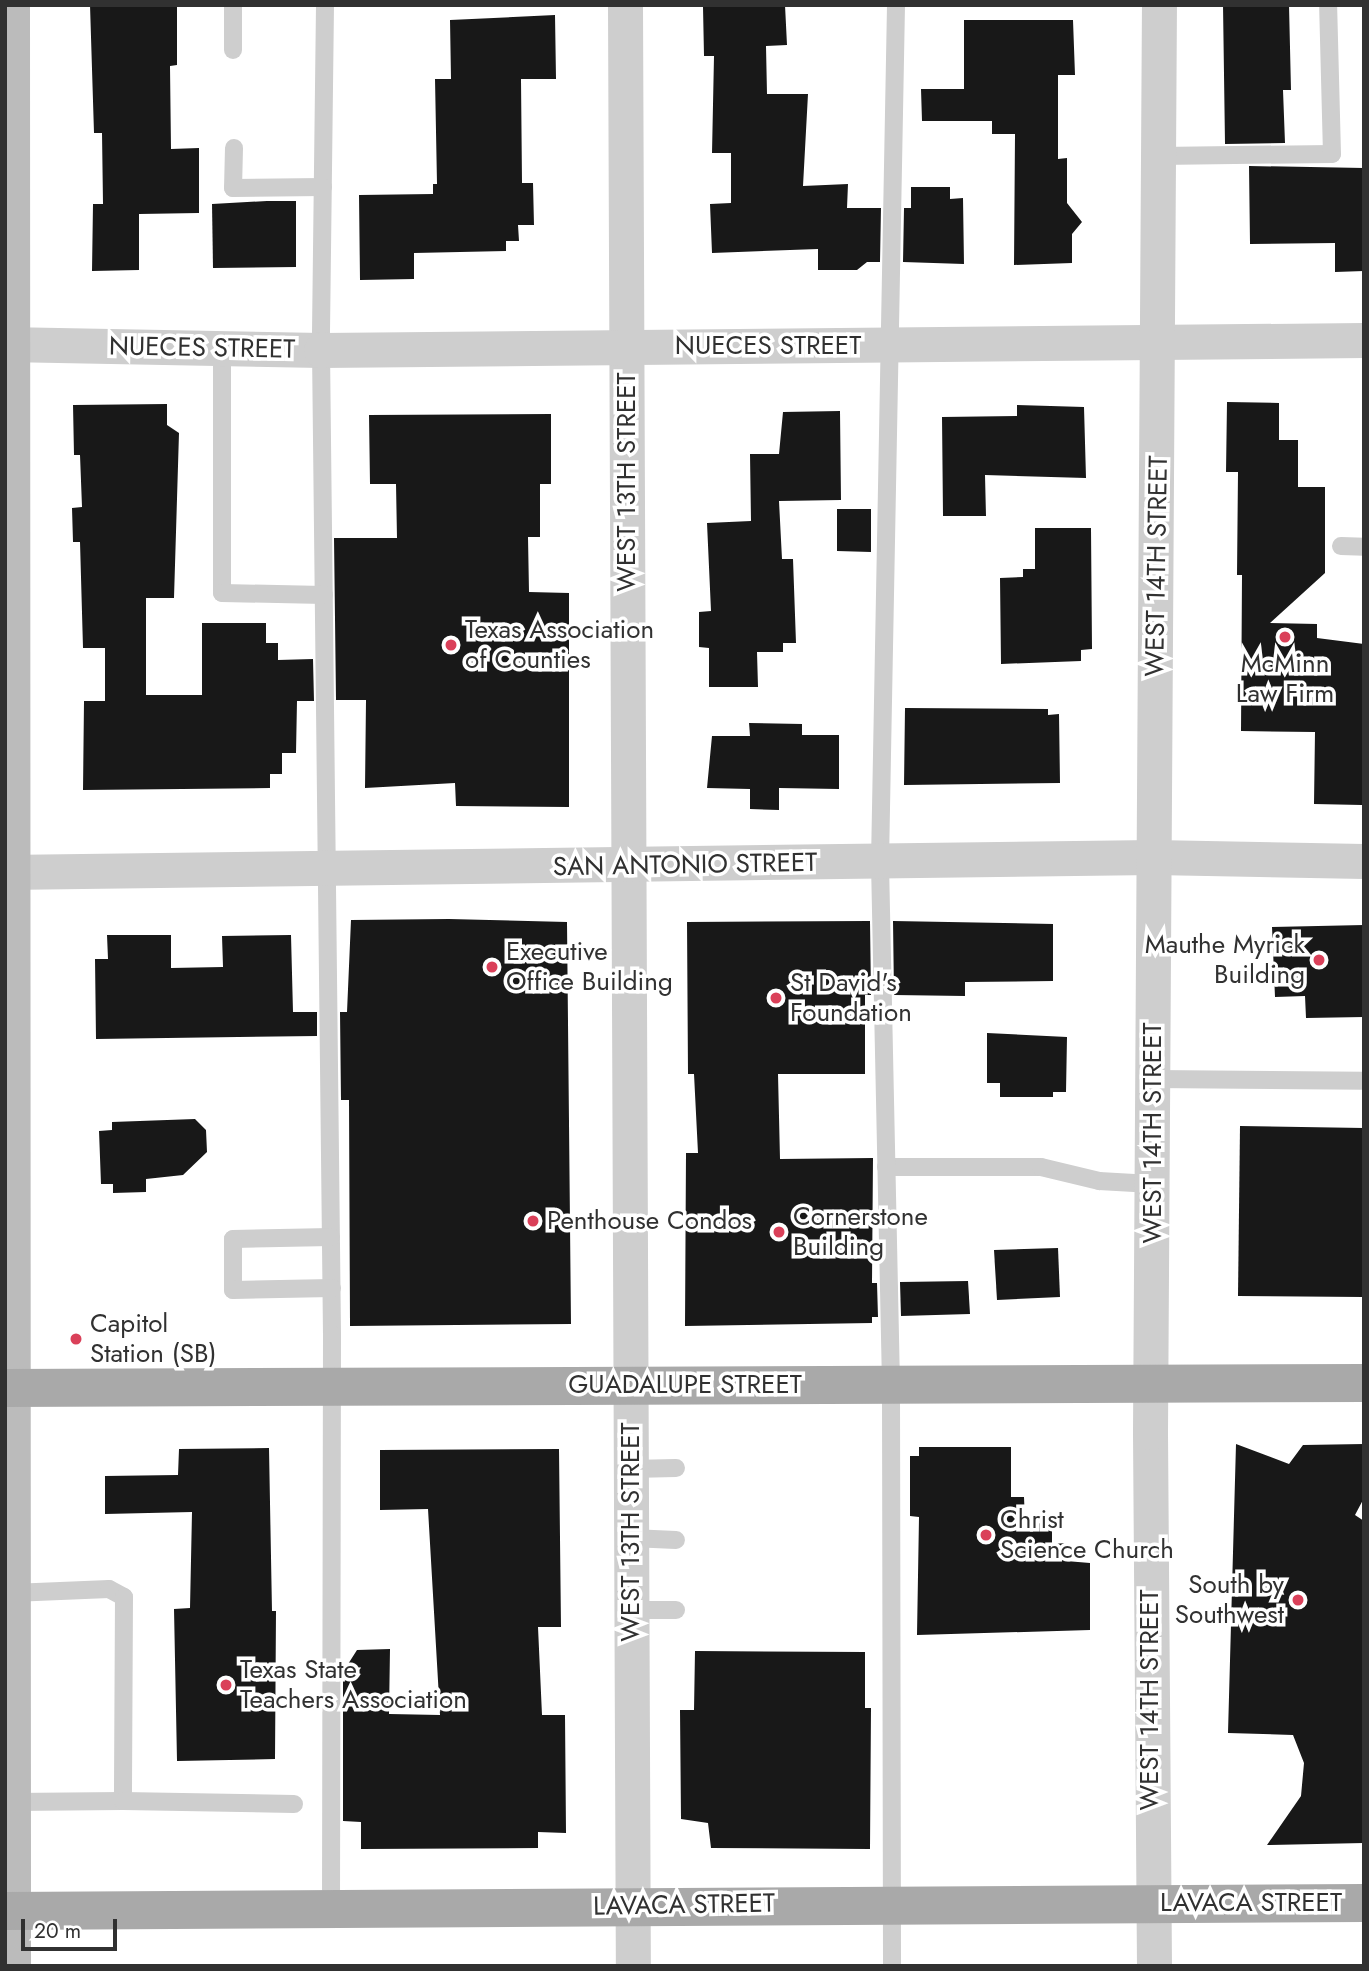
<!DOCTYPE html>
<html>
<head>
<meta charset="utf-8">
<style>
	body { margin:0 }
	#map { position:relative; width:1369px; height:1971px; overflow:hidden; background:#fff; font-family:Jost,sans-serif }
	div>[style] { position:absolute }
	.building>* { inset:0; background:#181818 }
	.lane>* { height:18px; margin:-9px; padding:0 9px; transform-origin:9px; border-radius:9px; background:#cecece }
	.street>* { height:35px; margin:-17.5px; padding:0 17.5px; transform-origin:17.5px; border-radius:17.5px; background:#cecece }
	.secondary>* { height:38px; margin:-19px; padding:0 19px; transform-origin:19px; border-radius:19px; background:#bbb }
	.primary>* { height:38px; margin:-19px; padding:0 19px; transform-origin:19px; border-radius:19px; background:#a9a9a9 }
	.dots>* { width:19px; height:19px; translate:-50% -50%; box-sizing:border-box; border:4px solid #fff; border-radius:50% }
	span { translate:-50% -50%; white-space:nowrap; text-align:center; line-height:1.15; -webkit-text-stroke:7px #fff; paint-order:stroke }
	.street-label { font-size:26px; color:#313131 }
	.poi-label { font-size:26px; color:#313131 }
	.left { translate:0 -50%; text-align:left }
	.right { translate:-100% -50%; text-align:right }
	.frame { position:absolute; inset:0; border:7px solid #313131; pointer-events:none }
	.scale { position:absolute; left:21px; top:1919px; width:96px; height:32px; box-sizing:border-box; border:4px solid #313131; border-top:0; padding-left:9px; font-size:21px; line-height:24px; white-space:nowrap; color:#313131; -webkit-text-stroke:5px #fff; paint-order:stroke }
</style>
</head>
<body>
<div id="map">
	<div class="building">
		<i style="clip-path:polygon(90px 5px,177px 5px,177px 65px,170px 66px,171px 149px,199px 148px,199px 213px,139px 214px,139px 270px,92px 271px,93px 204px,103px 204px,102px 133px,94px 133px)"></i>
		<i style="clip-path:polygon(785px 5px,787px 45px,766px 46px,767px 94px,808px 94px,803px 186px,848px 184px,847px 208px,881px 208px,880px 262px,867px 262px,857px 270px,818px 270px,818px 249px,712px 253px,710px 204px,731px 203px,731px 153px,712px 153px,714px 56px,704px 56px,703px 7px)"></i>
		<i style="clip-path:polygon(1223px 5px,1289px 5px,1291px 90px,1283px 90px,1285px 143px,1225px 144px)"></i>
		<i style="clip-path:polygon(555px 15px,556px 79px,521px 79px,522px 183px,533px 183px,534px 225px,518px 225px,519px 241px,506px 241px,506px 251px,414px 253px,414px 279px,360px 280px,359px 195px,433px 194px,433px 184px,437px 184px,435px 79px,451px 79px,450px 20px)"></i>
		<i style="clip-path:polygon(964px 20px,1073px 20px,1075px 75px,1058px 75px,1058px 159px,1067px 158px,1067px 203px,1082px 222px,1072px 234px,1072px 263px,1014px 265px,1015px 134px,992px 134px,992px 121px,922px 121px,921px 89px,964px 89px)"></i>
		<i style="clip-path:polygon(1249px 166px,1364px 168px,1364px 271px,1335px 272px,1335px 243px,1250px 244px)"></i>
		<i style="clip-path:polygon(911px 187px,950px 187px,950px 199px,963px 198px,964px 264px,903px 262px,904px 208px,911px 208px)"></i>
		<i style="clip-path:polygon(267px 201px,296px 201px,296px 267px,213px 268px,212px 204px)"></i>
		<i style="clip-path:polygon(1227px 402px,1279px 403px,1279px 440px,1298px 440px,1298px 487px,1325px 487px,1325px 573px,1270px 623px,1317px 624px,1317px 638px,1364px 644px,1362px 805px,1314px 804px,1315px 732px,1241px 731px,1242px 575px,1237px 575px,1238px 472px,1226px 472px)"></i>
		<i style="clip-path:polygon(167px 404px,167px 425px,179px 433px,174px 598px,146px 598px,146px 695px,202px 695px,202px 623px,266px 623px,266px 643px,278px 643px,278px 660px,313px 659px,314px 701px,297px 701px,296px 753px,282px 753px,282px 774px,270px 774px,270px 788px,83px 790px,84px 701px,105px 701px,105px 648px,83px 648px,80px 542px,73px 542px,72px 508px,82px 507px,80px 455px,74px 455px,73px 405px)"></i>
		<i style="clip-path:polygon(1017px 405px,1084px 407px,1086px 478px,985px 475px,986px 516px,943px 516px,942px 417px,1017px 416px)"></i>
		<i style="clip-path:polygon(840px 411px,841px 500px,779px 501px,782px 559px,793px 559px,796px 643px,783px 643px,783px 652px,757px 652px,758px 687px,709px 687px,709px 648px,699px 647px,699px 612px,711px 611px,707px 523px,751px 521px,750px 454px,779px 454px,783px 412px)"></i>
		<i style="clip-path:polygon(551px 414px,551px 484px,540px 484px,540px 537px,528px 537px,529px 592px,569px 593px,569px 807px,456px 806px,455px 783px,365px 788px,366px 700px,336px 700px,334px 538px,397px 538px,396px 484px,370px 484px,369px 415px)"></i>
		<i style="clip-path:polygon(837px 509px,871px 509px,871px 552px,837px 551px)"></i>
		<i style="clip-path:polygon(1035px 528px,1091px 528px,1092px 649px,1081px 650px,1081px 661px,1001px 664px,1000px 578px,1023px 577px,1023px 569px,1035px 569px)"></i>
		<i style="clip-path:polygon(905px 708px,1048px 709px,1048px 715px,1059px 714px,1060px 783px,904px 785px)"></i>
		<i style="clip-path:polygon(749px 723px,802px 724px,802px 735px,839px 735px,839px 789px,779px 788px,779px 810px,750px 809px,750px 789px,707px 788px,712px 736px,750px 736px)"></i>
		<i style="clip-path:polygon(449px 919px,567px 922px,571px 1324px,350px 1326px,349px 1100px,341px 1100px,340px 1012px,347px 1012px,351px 920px)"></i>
		<i style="clip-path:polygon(870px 921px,871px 995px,865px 995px,865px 1074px,778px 1074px,780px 1159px,873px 1158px,872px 1283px,877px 1283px,878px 1317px,872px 1317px,872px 1323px,685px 1326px,686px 1153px,698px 1153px,694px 1074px,688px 1074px,687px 922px)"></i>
		<i style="clip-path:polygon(893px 921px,1053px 924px,1053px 981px,965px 982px,965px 996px,894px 995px)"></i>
		<i style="clip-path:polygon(1364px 925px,1364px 1017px,1306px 1018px,1305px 996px,1275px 997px,1272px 927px)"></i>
		<i style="clip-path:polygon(107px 935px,171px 935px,171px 968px,223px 967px,222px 936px,291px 935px,293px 1012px,317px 1012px,317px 1036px,96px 1039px,95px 959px,108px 959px)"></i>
		<i style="clip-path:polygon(987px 1033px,1067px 1037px,1066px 1092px,1053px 1092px,1053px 1097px,1000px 1097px,1000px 1083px,987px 1083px)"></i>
		<i style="clip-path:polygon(195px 1119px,206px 1130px,207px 1152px,183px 1175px,146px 1179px,146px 1192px,113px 1193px,113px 1184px,101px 1184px,99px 1131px,112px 1130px,112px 1122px)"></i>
		<i style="clip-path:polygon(1240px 1126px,1364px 1128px,1363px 1297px,1238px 1296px)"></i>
		<i style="clip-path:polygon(1058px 1248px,1060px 1297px,997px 1300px,994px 1250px)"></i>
		<i style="clip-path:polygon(968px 1281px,970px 1314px,901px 1316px,900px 1282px)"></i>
		<i style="clip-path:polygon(1236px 1444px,1289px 1464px,1303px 1445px,1364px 1444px,1364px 1498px,1355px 1515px,1364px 1521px,1364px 1843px,1267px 1845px,1301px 1796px,1304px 1763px,1293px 1735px,1228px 1733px)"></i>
		<i style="clip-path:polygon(919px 1447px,1011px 1447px,1011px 1497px,1024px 1497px,1025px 1521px,1052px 1522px,1052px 1544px,1067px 1543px,1066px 1561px,1090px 1563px,1090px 1630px,917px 1635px,919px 1517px,910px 1516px,910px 1456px,919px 1456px)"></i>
		<i style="clip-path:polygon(269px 1448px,272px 1611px,276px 1611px,275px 1759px,177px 1761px,174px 1609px,190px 1608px,192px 1512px,105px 1514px,105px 1476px,178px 1475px,179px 1449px)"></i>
		<i style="clip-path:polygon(559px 1449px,561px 1627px,538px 1627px,542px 1715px,565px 1715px,566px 1833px,538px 1832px,538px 1848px,361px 1849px,361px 1822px,343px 1821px,343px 1672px,357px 1650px,390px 1649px,389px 1714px,440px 1715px,428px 1509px,380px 1510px,380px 1450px)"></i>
		<i style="clip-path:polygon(695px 1651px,865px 1652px,865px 1708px,871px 1708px,870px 1849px,711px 1848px,708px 1823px,681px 1819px,680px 1710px,694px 1710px)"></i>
	</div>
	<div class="lane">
		<i style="left:325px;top:5px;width:345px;rotate:90.7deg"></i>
		<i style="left:321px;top:350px;width:984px;rotate:89.36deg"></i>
		<i style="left:332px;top:1334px;width:575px;rotate:90.1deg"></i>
		<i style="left:233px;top:50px;width:45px;rotate:-90deg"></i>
		<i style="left:234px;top:148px;width:40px;rotate:91.4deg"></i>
		<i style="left:233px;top:188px;width:90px;rotate:-0.6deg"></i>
		<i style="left:1159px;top:156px;width:173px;rotate:-0.7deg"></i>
		<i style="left:1332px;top:154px;width:149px;rotate:-91.5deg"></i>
		<i style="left:222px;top:348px;width:245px;rotate:90deg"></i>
		<i style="left:222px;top:593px;width:102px;rotate:1.1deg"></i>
		<i style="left:1341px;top:546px;width:23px;rotate:2deg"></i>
		<i style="left:1153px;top:1079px;width:211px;rotate:0.5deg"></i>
		<i style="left:886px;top:1167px;width:155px"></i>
		<i style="left:1041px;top:1167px;width:60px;rotate:13.6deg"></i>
		<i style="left:1099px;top:1181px;width:53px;rotate:3.2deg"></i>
		<i style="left:331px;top:1237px;width:98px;rotate:178.8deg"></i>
		<i style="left:233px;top:1239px;width:51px;rotate:90deg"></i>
		<i style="left:233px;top:1290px;width:99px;rotate:-1.2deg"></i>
		<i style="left:631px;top:1469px;width:45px;rotate:-1.3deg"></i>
		<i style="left:631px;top:1538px;width:45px;rotate:2.5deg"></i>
		<i style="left:12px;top:1593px;width:97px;rotate:-2.4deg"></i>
		<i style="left:109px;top:1589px;width:17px;rotate:28deg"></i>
		<i style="left:124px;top:1597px;width:204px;rotate:90.3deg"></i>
		<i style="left:123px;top:1801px;width:111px;rotate:179.5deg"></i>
		<i style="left:631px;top:1610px;width:45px"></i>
		<i style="left:123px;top:1801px;width:171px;rotate:1deg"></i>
		<i style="left:892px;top:1966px;width:582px;rotate:-90.1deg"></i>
		<i style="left:891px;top:1384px;width:522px;rotate:-91.21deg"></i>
		<i style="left:880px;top:862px;width:857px;rotate:-88.93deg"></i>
	</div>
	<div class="street">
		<i style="left:625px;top:5px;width:1961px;rotate:89.77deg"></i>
		<i style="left:5px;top:344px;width:316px;rotate:1.1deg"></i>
		<i style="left:321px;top:350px;width:1043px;rotate:-0.55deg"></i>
		<i style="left:5px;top:872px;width:1149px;rotate:-0.75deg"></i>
		<i style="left:1154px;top:857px;width:210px;rotate:1.1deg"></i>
		<i style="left:1154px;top:1966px;width:534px;rotate:-90.43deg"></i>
		<i style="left:1150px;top:1432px;width:1427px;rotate:-89.64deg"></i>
	</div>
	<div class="secondary">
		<i style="left:11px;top:5px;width:1961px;rotate:89.97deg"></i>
	</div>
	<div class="primary">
		<i style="left:5px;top:1388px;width:1359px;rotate:-0.21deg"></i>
		<i style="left:5px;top:1911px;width:1359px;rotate:-0.34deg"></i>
	</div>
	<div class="dots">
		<i style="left:1285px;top:637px;background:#da4059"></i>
		<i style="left:451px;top:645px;background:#da4059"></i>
		<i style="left:1319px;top:960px;background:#da4059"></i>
		<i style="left:492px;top:967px;background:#da4059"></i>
		<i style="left:776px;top:998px;background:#da4059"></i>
		<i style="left:533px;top:1221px;background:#da4059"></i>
		<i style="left:779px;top:1232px;background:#da4059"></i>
		<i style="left:76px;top:1339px;background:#da4059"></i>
		<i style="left:986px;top:1535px;background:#da4059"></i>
		<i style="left:1298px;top:1600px;background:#da4059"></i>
		<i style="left:226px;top:1685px;background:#da4059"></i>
	</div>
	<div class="street-label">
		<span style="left:768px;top:346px">NUECES STREET</span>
		<span style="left:202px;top:348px;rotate:1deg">NUECES STREET</span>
		<span style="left:627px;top:482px;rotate:-90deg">WEST 13TH STREET</span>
		<span style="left:1157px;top:566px;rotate:-89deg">WEST 14TH STREET</span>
		<span style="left:685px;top:865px;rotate:-1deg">SAN ANTONIO STREET</span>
		<span style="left:1153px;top:1133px;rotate:-90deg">WEST 14TH STREET</span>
		<span style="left:685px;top:1385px">GUADALUPE STREET</span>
		<span style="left:631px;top:1532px;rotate:-90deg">WEST 13TH STREET</span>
		<span style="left:1150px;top:1700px;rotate:-90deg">WEST 14TH STREET</span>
		<span style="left:1251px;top:1903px">LAVACA STREET</span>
		<span style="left:684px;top:1905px;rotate:-1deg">LAVACA STREET</span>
	</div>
	<div class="poi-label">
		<span class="left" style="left:465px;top:645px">Texas Association<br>of Counties</span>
		<span style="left:1285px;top:679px">McMinn<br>Law Firm</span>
		<span class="right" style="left:1305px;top:960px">Mauthe Myrick<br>Building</span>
		<span class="left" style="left:506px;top:967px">Executive<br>Office Building</span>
		<span class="left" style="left:790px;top:998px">St David's<br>Foundation</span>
		<span class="left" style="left:793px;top:1232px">Cornerstone<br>Building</span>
		<span class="left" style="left:547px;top:1221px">Penthouse Condos</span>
		<span class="left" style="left:90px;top:1339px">Capitol<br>Station (SB)</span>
		<span class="left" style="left:1000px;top:1535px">Christ<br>Science Church</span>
		<span class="right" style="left:1284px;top:1600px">South by<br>Southwest</span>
		<span class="left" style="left:240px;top:1685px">Texas State<br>Teachers Association</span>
	</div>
	<div class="frame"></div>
	<div class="scale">20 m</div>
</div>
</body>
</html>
